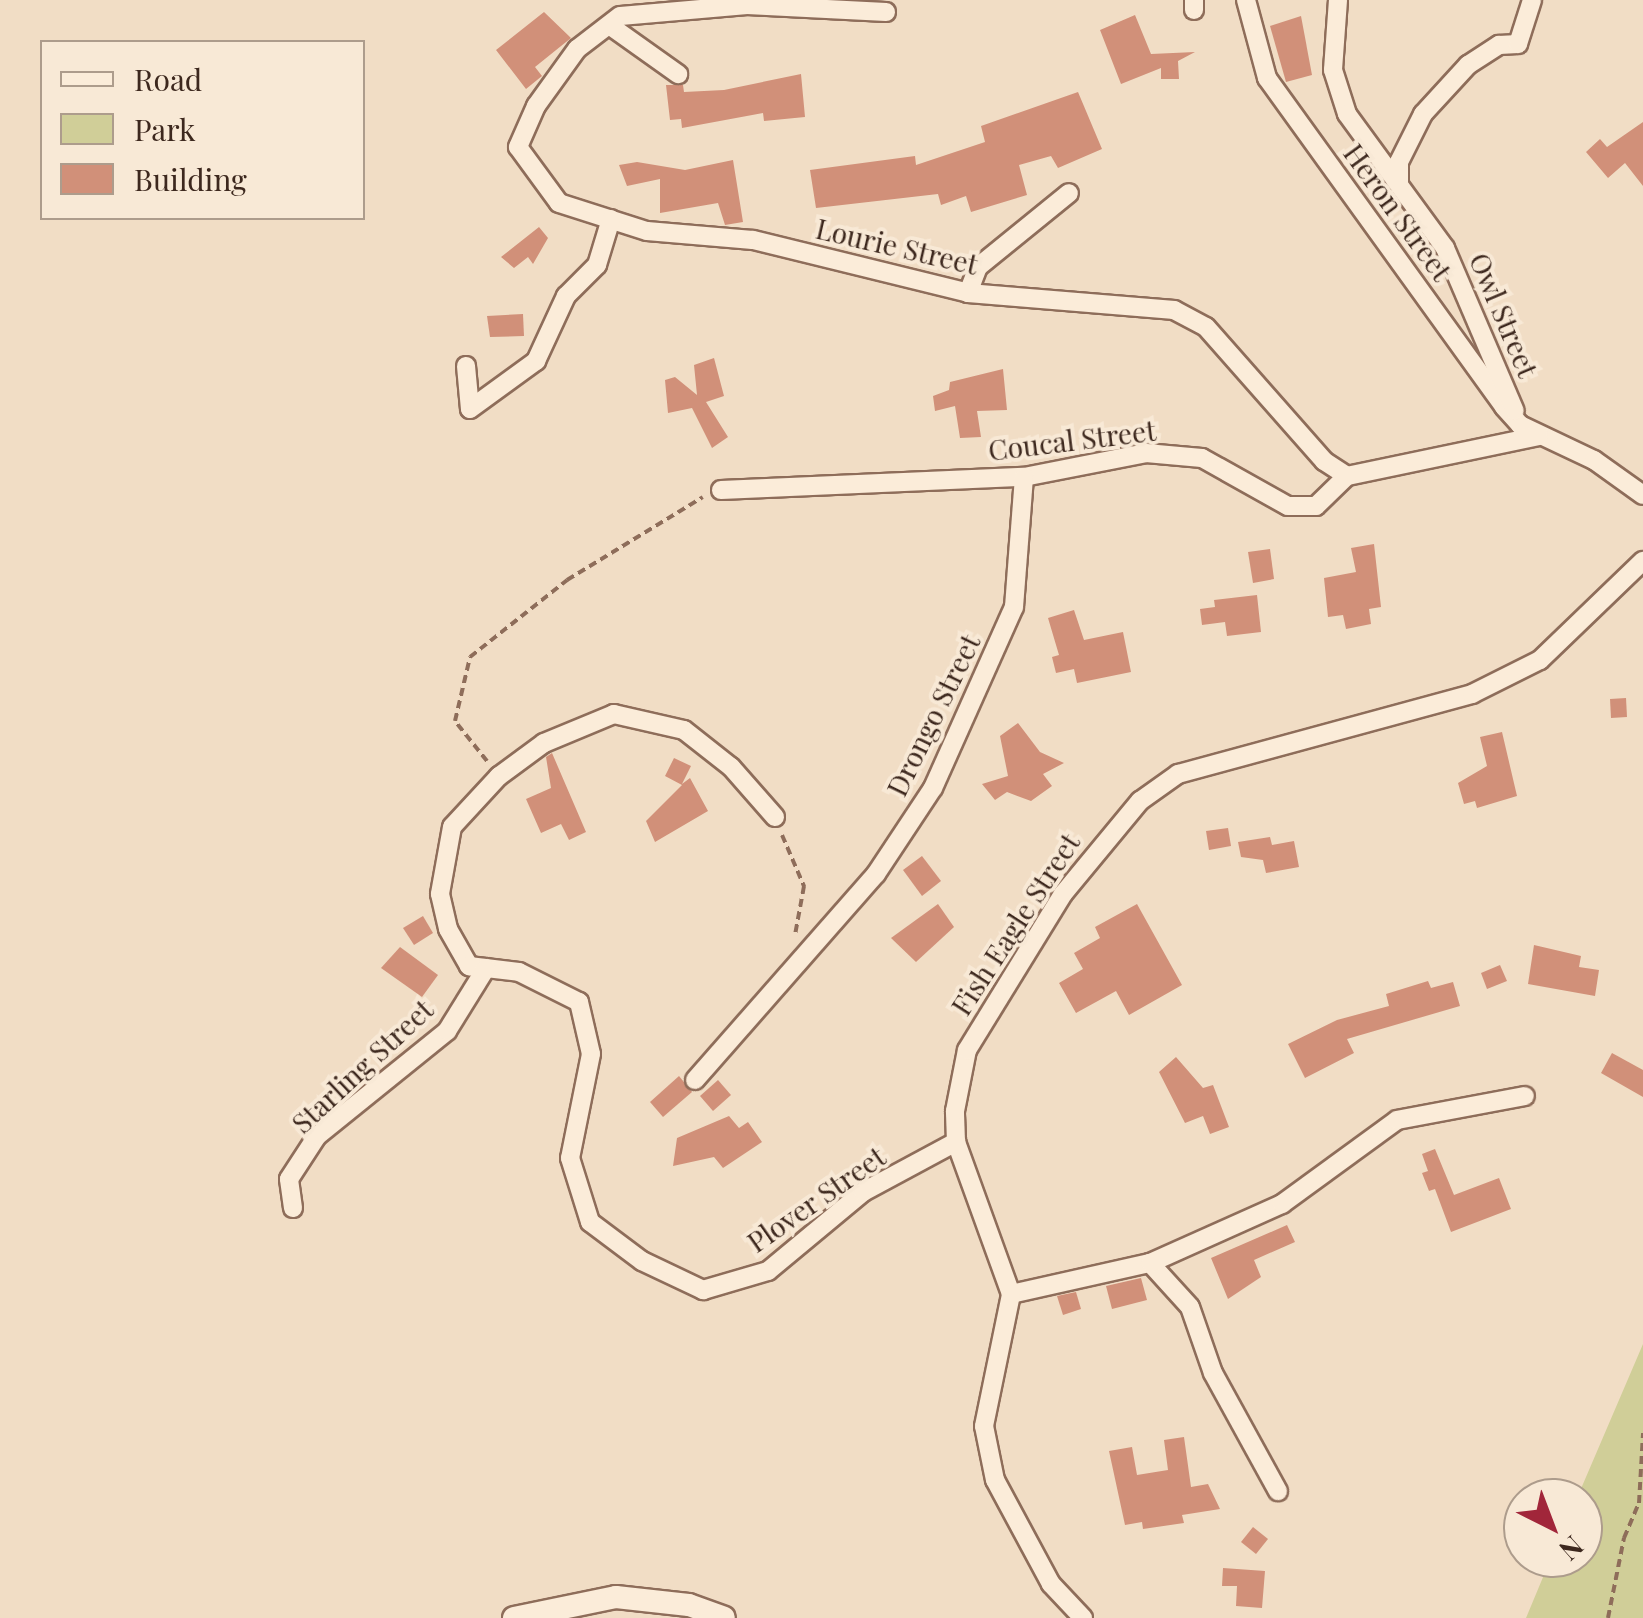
<!DOCTYPE html>
<html>
<head>
<meta charset="utf-8">
<style>
	body { margin:0 }
	#map { position:relative; width:1643px; height:1618px; overflow:hidden; background:#f1ddc5; font-family:"Playfair Display",serif }
	div>[style] { position:absolute }
	.green>* { inset:0; background:#d0ce98 }
	.building>* { inset:0; background:#d19079 }
	.path>* { height:4px; margin-top:-2px; transform-origin:0; background:repeating-linear-gradient(90deg,#8e6d5a 0 8px,transparent 0 13px) }
	.roads { filter:drop-shadow(2px 0 #8e6d5a) drop-shadow(-2px 0 #8e6d5a) drop-shadow(0 2px #8e6d5a) drop-shadow(0 -2px #8e6d5a) }
	.street>* { height:18px; margin:-9px; padding:0 9px; transform-origin:9px; border-radius:9px; background:#fbecd9 }
	.secondary>* { height:22px; margin:-11px; padding:0 11px; transform-origin:11px; border-radius:11px; background:#fbecd9 }
	span { translate:-50% -50%; white-space:nowrap; text-align:center; line-height:1.15; -webkit-text-stroke:8px #f8e9d6; paint-order:stroke }
	.street-label { font-size:28px; color:#3d281e }
	.legend { position:absolute; left:40px; top:40px; width:325px; height:180px; box-sizing:border-box; background:#f8e9d6; border:2px solid #ad9c8c; margin:0; padding:12px 18px; list-style:none; font-size:30px; color:#3d281e }
	.legend li { display:flex; align-items:center; gap:20px; height:50px }
	.legend b { width:50px; border:2px solid #ad9c8c }
	.north { position:absolute; left:1503px; top:1478px; width:100px; height:100px; box-sizing:border-box; background:#f8e9d6; border:2px solid #ad9c8c; border-radius:50%; rotate:138deg; font-size:28px; font-weight:700; line-height:40px; text-align:center; color:#3d281e }
	.north::after { content:''; display:block; margin:auto; width:35px; height:45px; background:#a1263a; clip-path:polygon(50% 0,100% 100%,50% 72%,0 100%) }
</style>
</head>
<body>
<div id="map">
	<div class="green">
		<i style="clip-path:polygon(1643px 1344px,1643px 1618px,1526px 1618px,1551px 1558px,1583px 1558px,1583px 1498px,1577px 1498px)"></i>
	</div>
	<div class="building">
		<i style="clip-path:polygon(544px 12px,571px 38px,535px 67px,542px 76px,526px 89px,496px 50px)"></i>
		<i style="clip-path:polygon(1135px 15px,1151px 54px,1195px 52px,1178px 61px,1179px 79px,1161px 79px,1161px 68px,1121px 84px,1100px 30px)"></i>
		<i style="clip-path:polygon(1301px 16px,1312px 75px,1286px 82px,1270px 26px)"></i>
		<i style="clip-path:polygon(801px 74px,805px 117px,764px 121px,763px 113px,682px 128px,681px 119px,670px 120px,666px 85px,683px 85px,684px 92px,724px 90px)"></i>
		<i style="clip-path:polygon(1078px 92px,1102px 149px,1058px 168px,1051px 156px,1019px 165px,1027px 195px,971px 212px,966px 196px,941px 205px,938px 194px,816px 208px,810px 170px,915px 156px,916px 165px,985px 142px,981px 126px)"></i>
		<i style="clip-path:polygon(1643px 122px,1643px 186px,1625px 163px,1608px 178px,1586px 152px,1600px 139px,1607px 147px)"></i>
		<i style="clip-path:polygon(733px 160px,743px 222px,725px 225px,718px 203px,660px 213px,660px 179px,627px 186px,619px 165px,637px 162px,685px 170px)"></i>
		<i style="clip-path:polygon(539px 227px,548px 238px,533px 264px,528px 257px,514px 268px,501px 257px)"></i>
		<i style="clip-path:polygon(523px 314px,524px 336px,490px 337px,487px 316px)"></i>
		<i style="clip-path:polygon(714px 358px,724px 396px,706px 402px,728px 437px,712px 448px,692px 408px,668px 413px,665px 380px,675px 377px,697px 395px,694px 365px)"></i>
		<i style="clip-path:polygon(1003px 369px,1007px 410px,977px 411px,981px 437px,960px 438px,955px 406px,935px 411px,933px 396px,949px 390px,950px 382px)"></i>
		<i style="clip-path:polygon(1374px 544px,1381px 607px,1369px 609px,1371px 624px,1346px 629px,1343px 615px,1328px 617px,1324px 578px,1356px 572px,1351px 548px)"></i>
		<i style="clip-path:polygon(1270px 549px,1274px 579px,1253px 583px,1248px 552px)"></i>
		<i style="clip-path:polygon(1257px 595px,1261px 632px,1227px 636px,1225px 622px,1202px 625px,1200px 609px,1215px 607px,1214px 600px)"></i>
		<i style="clip-path:polygon(1074px 610px,1084px 640px,1123px 632px,1131px 672px,1077px 683px,1074px 669px,1056px 673px,1052px 657px,1059px 655px,1048px 618px)"></i>
		<i style="clip-path:polygon(1626px 698px,1627px 717px,1611px 718px,1610px 699px)"></i>
		<i style="clip-path:polygon(1018px 723px,1040px 752px,1064px 763px,1043px 774px,1052px 786px,1031px 801px,1007px 792px,995px 800px,982px 784px,1008px 776px,1000px 736px)"></i>
		<i style="clip-path:polygon(1502px 732px,1517px 796px,1477px 808px,1475px 801px,1464px 804px,1458px 783px,1487px 766px,1480px 737px)"></i>
		<i style="clip-path:polygon(552px 753px,586px 832px,569px 840px,561px 824px,541px 833px,526px 799px,551px 788px,546px 757px)"></i>
		<i style="clip-path:polygon(674px 758px,691px 766px,682px 784px,690px 778px,708px 811px,655px 842px,646px 821px,682px 785px,665px 776px)"></i>
		<i style="clip-path:polygon(1228px 828px,1231px 846px,1209px 850px,1206px 831px)"></i>
		<i style="clip-path:polygon(1270px 837px,1272px 845px,1294px 841px,1299px 867px,1266px 873px,1263px 860px,1241px 857px,1238px 842px)"></i>
		<i style="clip-path:polygon(922px 856px,941px 881px,922px 896px,903px 870px)"></i>
		<i style="clip-path:polygon(938px 904px,954px 927px,916px 962px,891px 938px)"></i>
		<i style="clip-path:polygon(1137px 904px,1182px 985px,1129px 1015px,1116px 991px,1076px 1013px,1059px 983px,1083px 969px,1074px 953px,1100px 938px,1095px 927px)"></i>
		<i style="clip-path:polygon(423px 916px,433px 933px,414px 945px,403px 928px)"></i>
		<i style="clip-path:polygon(1534px 945px,1581px 956px,1579px 967px,1599px 970px,1595px 996px,1528px 984px)"></i>
		<i style="clip-path:polygon(400px 947px,438px 975px,422px 997px,381px 968px)"></i>
		<i style="clip-path:polygon(1500px 965px,1507px 981px,1487px 989px,1481px 973px)"></i>
		<i style="clip-path:polygon(1428px 981px,1431px 988px,1453px 982px,1460px 1006px,1347px 1039px,1354px 1053px,1305px 1078px,1288px 1044px,1337px 1020px,1389px 1006px,1386px 994px)"></i>
		<i style="clip-path:polygon(1612px 1053px,1643px 1070px,1643px 1097px,1601px 1073px)"></i>
		<i style="clip-path:polygon(1176px 1057px,1203px 1088px,1213px 1085px,1229px 1127px,1210px 1134px,1203px 1116px,1185px 1123px,1159px 1072px)"></i>
		<i style="clip-path:polygon(679px 1076px,692px 1092px,663px 1117px,650px 1102px)"></i>
		<i style="clip-path:polygon(718px 1080px,731px 1095px,713px 1111px,700px 1096px)"></i>
		<i style="clip-path:polygon(729px 1116px,739px 1128px,748px 1122px,762px 1142px,723px 1168px,714px 1157px,673px 1166px,677px 1138px)"></i>
		<i style="clip-path:polygon(1435px 1149px,1454px 1195px,1499px 1178px,1511px 1209px,1451px 1232px,1435px 1189px,1429px 1191px,1422px 1173px,1428px 1171px,1422px 1154px)"></i>
		<i style="clip-path:polygon(1287px 1225px,1295px 1242px,1254px 1260px,1261px 1277px,1228px 1299px,1211px 1258px)"></i>
		<i style="clip-path:polygon(1141px 1278px,1147px 1300px,1112px 1309px,1106px 1286px)"></i>
		<i style="clip-path:polygon(1076px 1292px,1081px 1309px,1063px 1315px,1057px 1296px)"></i>
		<i style="clip-path:polygon(1184px 1437px,1191px 1487px,1208px 1484px,1220px 1509px,1182px 1515px,1184px 1523px,1143px 1529px,1142px 1522px,1125px 1525px,1109px 1451px,1132px 1447px,1137px 1475px,1168px 1470px,1164px 1440px)"></i>
		<i style="clip-path:polygon(1253px 1527px,1268px 1539px,1256px 1554px,1241px 1542px)"></i>
		<i style="clip-path:polygon(1223px 1568px,1265px 1571px,1262px 1608px,1236px 1606px,1237px 1586px,1222px 1586px)"></i>
	</div>
	<div class="path">
		<i style="left:487px;top:761px;width:51px;rotate:-128.7deg"></i>
		<i style="left:455px;top:721px;width:66px;rotate:-76.8deg"></i>
		<i style="left:470px;top:657px;width:124px;rotate:-38.4deg"></i>
		<i style="left:567px;top:580px;width:159px;rotate:-31.4deg"></i>
		<i style="left:782px;top:835px;width:56px;rotate:66.7deg"></i>
		<i style="left:804px;top:886px;width:50px;rotate:100.4deg"></i>
		<i style="left:1608px;top:1618px;width:82px;rotate:-78.7deg"></i>
		<i style="left:1624px;top:1538px;width:38px;rotate:-67deg"></i>
		<i style="left:1639px;top:1503px;width:70px;rotate:-86.7deg"></i>
	</div>
	<div class="roads">
		<div class="street">
			<i style="left:1194px;top:0;width:10px;rotate:90deg"></i>
			<i style="left:1246px;top:0;width:81px;rotate:74.9deg"></i>
			<i style="left:1267px;top:78px;width:405px;rotate:54.2deg"></i>
			<i style="left:1504px;top:407px;width:24px;rotate:48deg"></i>
			<i style="left:1520px;top:425px;width:82px;rotate:25.3deg"></i>
			<i style="left:1594px;top:460px;width:60px;rotate:35.5deg"></i>
			<i style="left:1338px;top:0;width:70px;rotate:94.1deg"></i>
			<i style="left:1333px;top:70px;width:46px;rotate:72.3deg"></i>
			<i style="left:1347px;top:114px;width:166px;rotate:53.8deg"></i>
			<i style="left:1445px;top:248px;width:177px;rotate:66.8deg"></i>
			<i style="left:886px;top:12px;width:139px;rotate:-177.1deg"></i>
			<i style="left:747px;top:5px;width:127px;rotate:175deg"></i>
			<i style="left:620px;top:16px;width:54px;rotate:142.5deg"></i>
			<i style="left:577px;top:49px;width:70px;rotate:125.7deg"></i>
			<i style="left:536px;top:106px;width:45px;rotate:113.7deg"></i>
			<i style="left:518px;top:147px;width:69px;rotate:53.8deg"></i>
			<i style="left:559px;top:203px;width:92px;rotate:17.7deg"></i>
			<i style="left:647px;top:231px;width:106px;rotate:4.9deg"></i>
			<i style="left:753px;top:240px;width:221px;rotate:13.8deg"></i>
			<i style="left:968px;top:293px;width:207px;rotate:4.7deg"></i>
			<i style="left:1174px;top:310px;width:36px;rotate:28deg"></i>
			<i style="left:1206px;top:327px;width:179px;rotate:48.6deg"></i>
			<i style="left:1324px;top:461px;width:27px;rotate:33deg"></i>
			<i style="left:1347px;top:476px;width:196px;rotate:-11.8deg"></i>
			<i style="left:609px;top:25px;width:85px;rotate:35.4deg"></i>
			<i style="left:1399px;top:184px;width:22px;rotate:-90deg"></i>
			<i style="left:1399px;top:162px;width:54px;rotate:-63.4deg"></i>
			<i style="left:1423px;top:114px;width:67px;rotate:-47.4deg"></i>
			<i style="left:1468px;top:65px;width:37px;rotate:-33deg"></i>
			<i style="left:1499px;top:45px;width:19px;rotate:-3deg"></i>
			<i style="left:1518px;top:44px;width:46px;rotate:-72.3deg"></i>
			<i style="left:968px;top:293px;width:28px;rotate:-69deg"></i>
			<i style="left:978px;top:267px;width:117px;rotate:-39.1deg"></i>
			<i style="left:466px;top:366px;width:43px;rotate:84.7deg"></i>
			<i style="left:470px;top:409px;width:82px;rotate:-36deg"></i>
			<i style="left:536px;top:361px;width:72px;rotate:-65.2deg"></i>
			<i style="left:566px;top:296px;width:44px;rotate:-45deg"></i>
			<i style="left:597px;top:265px;width:48px;rotate:-73.1deg"></i>
			<i style="left:721px;top:490px;width:303px;rotate:-2.5deg"></i>
			<i style="left:1024px;top:477px;width:124px;rotate:-11.1deg"></i>
			<i style="left:1146px;top:453px;width:56px;rotate:5.1deg"></i>
			<i style="left:1202px;top:458px;width:98px;rotate:29.2deg"></i>
			<i style="left:1288px;top:506px;width:28px"></i>
			<i style="left:1316px;top:506px;width:43px;rotate:-44.1deg"></i>
			<i style="left:775px;top:817px;width:67px;rotate:-131.3deg"></i>
			<i style="left:731px;top:767px;width:60px;rotate:-141.8deg"></i>
			<i style="left:684px;top:730px;width:72px;rotate:-167.1deg"></i>
			<i style="left:614px;top:714px;width:76px;rotate:157.5deg"></i>
			<i style="left:544px;top:743px;width:56px;rotate:143.7deg"></i>
			<i style="left:499px;top:776px;width:69px;rotate:132.7deg"></i>
			<i style="left:452px;top:827px;width:68px;rotate:100.2deg"></i>
			<i style="left:440px;top:894px;width:36px;rotate:77deg"></i>
			<i style="left:448px;top:929px;width:43px;rotate:60.4deg"></i>
			<i style="left:469px;top:966px;width:50px;rotate:6.8deg"></i>
			<i style="left:519px;top:972px;width:67px;rotate:26.6deg"></i>
			<i style="left:579px;top:1002px;width:53px;rotate:77deg"></i>
			<i style="left:591px;top:1054px;width:106px;rotate:101.4deg"></i>
			<i style="left:570px;top:1158px;width:67px;rotate:72.6deg"></i>
			<i style="left:590px;top:1222px;width:65px;rotate:36.9deg"></i>
			<i style="left:642px;top:1261px;width:68px;rotate:25.4deg"></i>
			<i style="left:703px;top:1290px;width:68px;rotate:-16.3deg"></i>
			<i style="left:768px;top:1271px;width:124px;rotate:-39.7deg"></i>
			<i style="left:863px;top:1192px;width:106px;rotate:-28.3deg"></i>
			<i style="left:695px;top:1080px;width:274px;rotate:-48.7deg"></i>
			<i style="left:876px;top:874px;width:103px;rotate:-56.5deg"></i>
			<i style="left:933px;top:788px;width:198px;rotate:-65.9deg"></i>
			<i style="left:1014px;top:607px;width:130px;rotate:-85.6deg"></i>
			<i style="left:293px;top:1208px;width:29px;rotate:-98deg"></i>
			<i style="left:289px;top:1179px;width:51px;rotate:-56.9deg"></i>
			<i style="left:317px;top:1136px;width:167px;rotate:-38.9deg"></i>
			<i style="left:447px;top:1031px;width:74px;rotate:-58.2deg"></i>
			<i style="left:1150px;top:1263px;width:59px;rotate:47.7deg"></i>
			<i style="left:1190px;top:1307px;width:70px;rotate:70.8deg"></i>
			<i style="left:1213px;top:1373px;width:135px;rotate:61.2deg"></i>
			<i style="left:1011px;top:1294px;width:142px;rotate:-12.6deg"></i>
			<i style="left:1150px;top:1263px;width:145px;rotate:-24.1deg"></i>
			<i style="left:1282px;top:1204px;width:142px;rotate:-36.1deg"></i>
			<i style="left:1397px;top:1120px;width:130px;rotate:-10.6deg"></i>
			<i style="left:1083px;top:1618px;width:47px;rotate:-133.3deg"></i>
			<i style="left:1051px;top:1584px;width:118px;rotate:-118.3deg"></i>
			<i style="left:995px;top:1480px;width:55px;rotate:-101.5deg"></i>
			<i style="left:984px;top:1426px;width:135px;rotate:-78.4deg"></i>
			<i style="left:1011px;top:1294px;width:162px;rotate:-109.9deg"></i>
			<i style="left:956px;top:1142px;width:31px;rotate:-92deg"></i>
			<i style="left:955px;top:1111px;width:62px;rotate:-78.9deg"></i>
			<i style="left:967px;top:1050px;width:183px;rotate:-58.4deg"></i>
			<i style="left:1063px;top:894px;width:121px;rotate:-50.4deg"></i>
			<i style="left:1140px;top:801px;width:47px;rotate:-35.4deg"></i>
			<i style="left:1178px;top:774px;width:305px;rotate:-15.2deg"></i>
			<i style="left:1472px;top:694px;width:76px;rotate:-26.6deg"></i>
			<i style="left:1540px;top:660px;width:143px;rotate:-43.9deg"></i>
		</div>
		<div class="secondary">
			<i style="left:514px;top:1618px;width:104px;rotate:-11.6deg"></i>
			<i style="left:616px;top:1597px;width:73px;rotate:6.3deg"></i>
			<i style="left:689px;top:1605px;width:37px;rotate:20deg"></i>
		</div>
	</div>
	<div class="street-label">
		<span style="left:1398px;top:212px;rotate:54deg">Heron Street</span>
		<span style="left:897px;top:246px;rotate:13deg">Lourie Street</span>
		<span style="left:1504px;top:315px;rotate:67deg">Owl Street</span>
		<span style="left:1072px;top:440px;rotate:-7deg">Coucal Street</span>
		<span style="left:933px;top:715px;rotate:-64deg">Drongo Street</span>
		<span style="left:1015px;top:924px;rotate:-57deg">Fish Eagle Street</span>
		<span style="left:362px;top:1066px;rotate:-43deg">Starling Street</span>
		<span style="left:816px;top:1199px;rotate:-35deg">Plover Street</span>
	</div>
	<ul class="legend">
	<li><b style="height:12px;background:#fbecd9"></b>Road</li>
	<li><b style="height:28px;background:#d0ce98"></b>Park</li>
	<li><b style="height:28px;background:#d19079"></b>Building</li>
	</ul>
	<div class="north">N</div>
</div>
</body>
</html>
